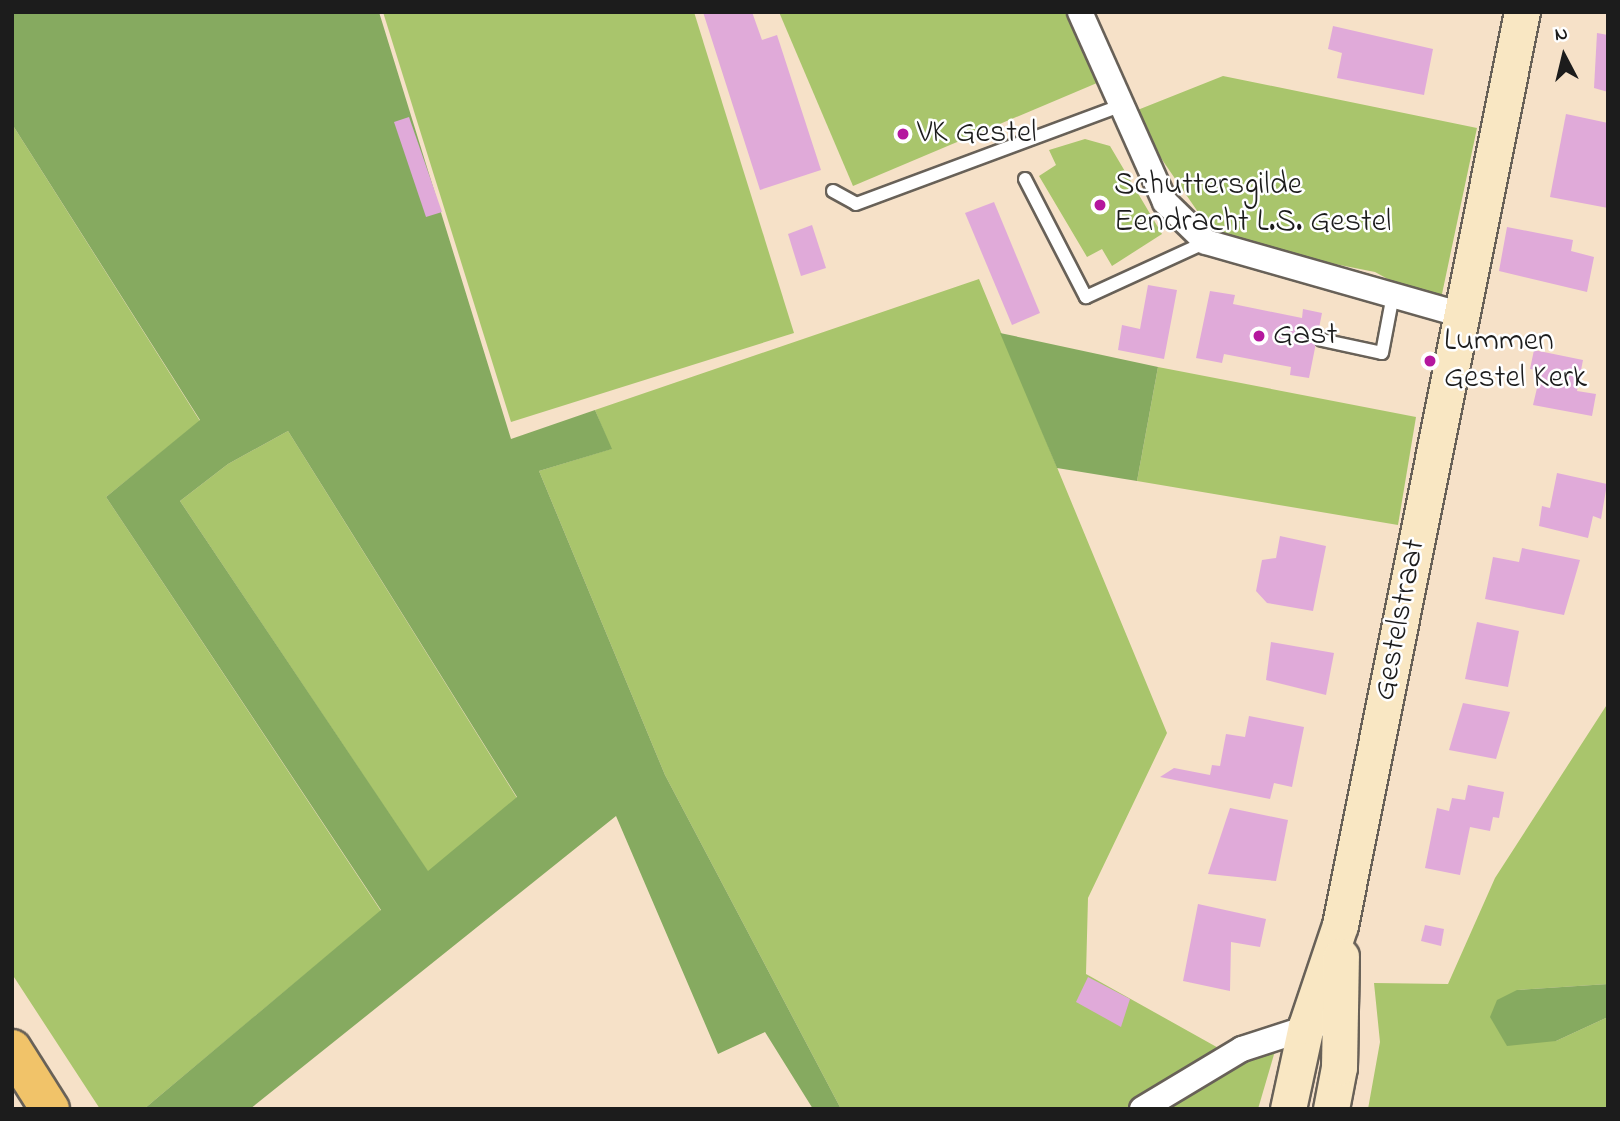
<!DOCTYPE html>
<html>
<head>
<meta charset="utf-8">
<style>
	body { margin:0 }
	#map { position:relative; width:1620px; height:1121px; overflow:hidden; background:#f6e1c8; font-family:"Indie Flower",sans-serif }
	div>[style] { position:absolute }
	.green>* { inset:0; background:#a9c56c }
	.forest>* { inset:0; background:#86aa60 }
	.building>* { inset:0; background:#e0aad9 }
	.roads { filter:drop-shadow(2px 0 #686158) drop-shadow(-2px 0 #686158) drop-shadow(0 2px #686158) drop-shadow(0 -2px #686158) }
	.lane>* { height:12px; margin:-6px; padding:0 6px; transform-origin:6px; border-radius:6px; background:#fff }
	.street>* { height:24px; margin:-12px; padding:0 12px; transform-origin:12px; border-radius:12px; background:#fff }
	.secondary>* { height:35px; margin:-17.5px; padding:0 17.5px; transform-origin:17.5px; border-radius:17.5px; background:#f9e7c3 }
	.highway>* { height:38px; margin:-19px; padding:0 19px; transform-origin:19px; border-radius:19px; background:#f1c369 }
	.dots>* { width:19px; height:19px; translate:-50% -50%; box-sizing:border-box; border:4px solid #fff; border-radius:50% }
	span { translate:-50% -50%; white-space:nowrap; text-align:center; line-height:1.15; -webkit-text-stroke:5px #fff; paint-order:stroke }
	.poi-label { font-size:32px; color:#1c1c1c }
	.left { translate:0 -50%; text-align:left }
	.street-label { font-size:32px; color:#1c1c1c }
	.frame { position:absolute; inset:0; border:14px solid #1c1c1c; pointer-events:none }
	.north { position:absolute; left:1529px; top:21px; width:70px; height:70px; -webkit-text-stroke:5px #fff; paint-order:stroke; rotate:353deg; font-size:19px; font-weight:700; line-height:28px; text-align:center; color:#1c1c1c }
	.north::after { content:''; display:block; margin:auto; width:24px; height:32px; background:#1c1c1c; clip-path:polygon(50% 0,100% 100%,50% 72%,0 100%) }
</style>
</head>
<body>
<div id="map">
	<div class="green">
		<i style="clip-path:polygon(383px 12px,694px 12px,794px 333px,511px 422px)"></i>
		<i style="clip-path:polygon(779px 12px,1067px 12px,1097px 83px,853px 186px)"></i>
		<i style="clip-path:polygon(1223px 76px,1477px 128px,1442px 294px,1434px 299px,1417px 295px,1375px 272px,1234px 244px,1211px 231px,1130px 113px)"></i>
		<i style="clip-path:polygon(12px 124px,200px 421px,106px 497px,381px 911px,144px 1109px,100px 1109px,12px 974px)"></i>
		<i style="clip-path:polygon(1085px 139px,1110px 146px,1162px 234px,1112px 266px,1102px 249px,1087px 257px,1039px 176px,1056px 165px,1049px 150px)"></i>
		<i style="clip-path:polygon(979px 279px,1167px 733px,1088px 898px,1086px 974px,1222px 1050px,1129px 1109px,841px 1109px,665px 775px,539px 471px,611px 449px,595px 410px)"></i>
		<i style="clip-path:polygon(1158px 367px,1416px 417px,1398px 525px,1137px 481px)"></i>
		<i style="clip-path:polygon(288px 431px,517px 798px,428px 872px,180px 501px,228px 464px)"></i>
		<i style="clip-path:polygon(1608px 703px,1608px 984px,1517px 990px,1556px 1041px,1608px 1017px,1608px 1109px,1368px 1109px,1380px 1042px,1374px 983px,1448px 984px,1495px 878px)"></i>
		<i style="clip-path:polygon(1275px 1051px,1258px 1109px,1169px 1109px,1224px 1070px)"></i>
	</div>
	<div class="forest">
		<i style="clip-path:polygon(evenodd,12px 12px,379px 12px,511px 439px,595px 410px,612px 449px,539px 471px,665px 775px,841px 1109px,813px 1109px,765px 1032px,718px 1054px,616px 816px,250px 1109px,144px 1109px,381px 910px,106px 497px,200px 420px,12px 124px,12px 12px,288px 431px,517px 797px,428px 871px,180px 501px,228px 464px,288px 431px)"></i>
		<i style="clip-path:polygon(1000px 333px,1158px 367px,1137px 481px,1057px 468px)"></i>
		<i style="clip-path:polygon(1608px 984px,1608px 1017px,1556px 1041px,1507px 1046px,1490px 1017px,1497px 1000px,1517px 990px)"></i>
	</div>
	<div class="building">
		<i style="clip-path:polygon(703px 12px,752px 12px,762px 40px,777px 35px,821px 170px,760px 190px)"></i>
		<i style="clip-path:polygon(1333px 26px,1433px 49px,1424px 95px,1337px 78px,1342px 53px,1328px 49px)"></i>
		<i style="clip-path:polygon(1597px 33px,1608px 35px,1608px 92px,1594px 88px)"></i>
		<i style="clip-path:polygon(1566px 114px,1608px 123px,1608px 208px,1550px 197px)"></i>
		<i style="clip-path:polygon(409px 117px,442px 212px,426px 217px,394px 122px)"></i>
		<i style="clip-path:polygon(994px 202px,1040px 313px,1012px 325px,965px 213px)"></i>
		<i style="clip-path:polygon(812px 225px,826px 268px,801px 276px,788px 234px)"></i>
		<i style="clip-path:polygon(1507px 227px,1573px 240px,1571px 251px,1594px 257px,1587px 292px,1499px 271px)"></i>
		<i style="clip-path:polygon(1148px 285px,1177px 290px,1164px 359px,1118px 350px,1122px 325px,1140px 329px)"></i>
		<i style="clip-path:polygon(1210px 291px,1235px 295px,1233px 304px,1302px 318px,1303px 309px,1322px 313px,1309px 378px,1290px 375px,1291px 367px,1224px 354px,1222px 363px,1196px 358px)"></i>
		<i style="clip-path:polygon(1534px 350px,1583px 360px,1577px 391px,1596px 394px,1592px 416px,1533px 405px,1541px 371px,1530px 369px)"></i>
		<i style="clip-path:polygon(1557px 473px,1607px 484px,1601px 519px,1593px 516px,1588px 538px,1539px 526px,1542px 506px,1550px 508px)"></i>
		<i style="clip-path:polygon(1280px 536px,1326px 546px,1313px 611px,1267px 603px,1256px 591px,1262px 560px,1276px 558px)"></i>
		<i style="clip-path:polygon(1522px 548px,1580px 560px,1564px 615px,1485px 599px,1493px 557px,1519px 562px)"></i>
		<i style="clip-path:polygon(1477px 622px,1519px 631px,1508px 687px,1465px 679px)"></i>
		<i style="clip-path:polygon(1271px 642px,1334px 653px,1326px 695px,1266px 680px)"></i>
		<i style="clip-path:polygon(1463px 703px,1510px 712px,1496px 759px,1449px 750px)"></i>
		<i style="clip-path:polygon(1249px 716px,1304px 727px,1292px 787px,1274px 783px,1270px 799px,1160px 777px,1174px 768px,1210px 775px,1212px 765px,1220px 766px,1226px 734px,1245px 737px)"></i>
		<i style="clip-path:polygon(1468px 785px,1504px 792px,1499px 818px,1493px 817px,1490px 831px,1470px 827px,1460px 875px,1425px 868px,1437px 808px,1449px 811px,1452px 798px,1465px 800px)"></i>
		<i style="clip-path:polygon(1230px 808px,1288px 820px,1276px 881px,1208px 874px)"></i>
		<i style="clip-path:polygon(1198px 904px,1266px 919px,1260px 947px,1231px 942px,1230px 991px,1183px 981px)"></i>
		<i style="clip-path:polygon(1425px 925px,1444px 929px,1441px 946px,1421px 941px)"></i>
		<i style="clip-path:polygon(1088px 977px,1130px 999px,1121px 1027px,1076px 1002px)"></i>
	</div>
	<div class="roads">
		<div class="lane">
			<i style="left:1025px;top:179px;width:133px;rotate:62.7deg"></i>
			<i style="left:1086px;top:297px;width:132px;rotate:-24.6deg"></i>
			<i style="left:833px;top:191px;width:26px;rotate:29deg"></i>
			<i style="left:856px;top:204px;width:281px;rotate:-20.4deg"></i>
			<i style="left:1322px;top:340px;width:61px;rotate:12.2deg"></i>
			<i style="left:1382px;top:353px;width:59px;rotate:-79.3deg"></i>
		</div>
		<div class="street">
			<i style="left:1080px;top:12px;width:208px;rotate:65.9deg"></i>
			<i style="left:1165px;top:202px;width:57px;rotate:44.3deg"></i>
			<i style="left:1206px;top:242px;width:266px;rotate:15.9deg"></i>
			<i style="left:1142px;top:1109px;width:117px;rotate:-31deg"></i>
			<i style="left:1242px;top:1049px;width:81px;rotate:-18deg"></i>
		</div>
		<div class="secondary">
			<i style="left:1288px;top:1109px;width:85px;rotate:-77.8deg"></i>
			<i style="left:1306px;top:1026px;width:107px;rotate:-71.4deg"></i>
			<i style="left:1340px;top:925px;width:931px;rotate:-78.73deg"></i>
			<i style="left:1331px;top:1109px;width:43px;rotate:-79.2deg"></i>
			<i style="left:1339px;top:1067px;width:111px;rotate:-89deg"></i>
		</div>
		<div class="highway">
			<i style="left:12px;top:1049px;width:71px;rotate:57.7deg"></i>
		</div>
	</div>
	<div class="dots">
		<i style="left:903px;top:134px;background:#b5179e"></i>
		<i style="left:1100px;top:205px;background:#b5179e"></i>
		<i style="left:1259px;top:336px;background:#b5179e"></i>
		<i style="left:1430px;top:361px;background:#b5179e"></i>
	</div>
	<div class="poi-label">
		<span class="left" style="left:917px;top:134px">VK Gestel</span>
		<span class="left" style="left:1114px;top:205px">Schuttersgilde<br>Eendracht L.S. Gestel</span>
		<span class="left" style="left:1273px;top:336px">Gast</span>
		<span class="left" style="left:1444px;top:361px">Lummen<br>Gestel Kerk</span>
	</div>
	<div class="street-label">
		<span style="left:1401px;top:620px;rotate:-79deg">Gestelstraat</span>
	</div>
	<div class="frame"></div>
	<div class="north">N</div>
</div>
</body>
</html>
